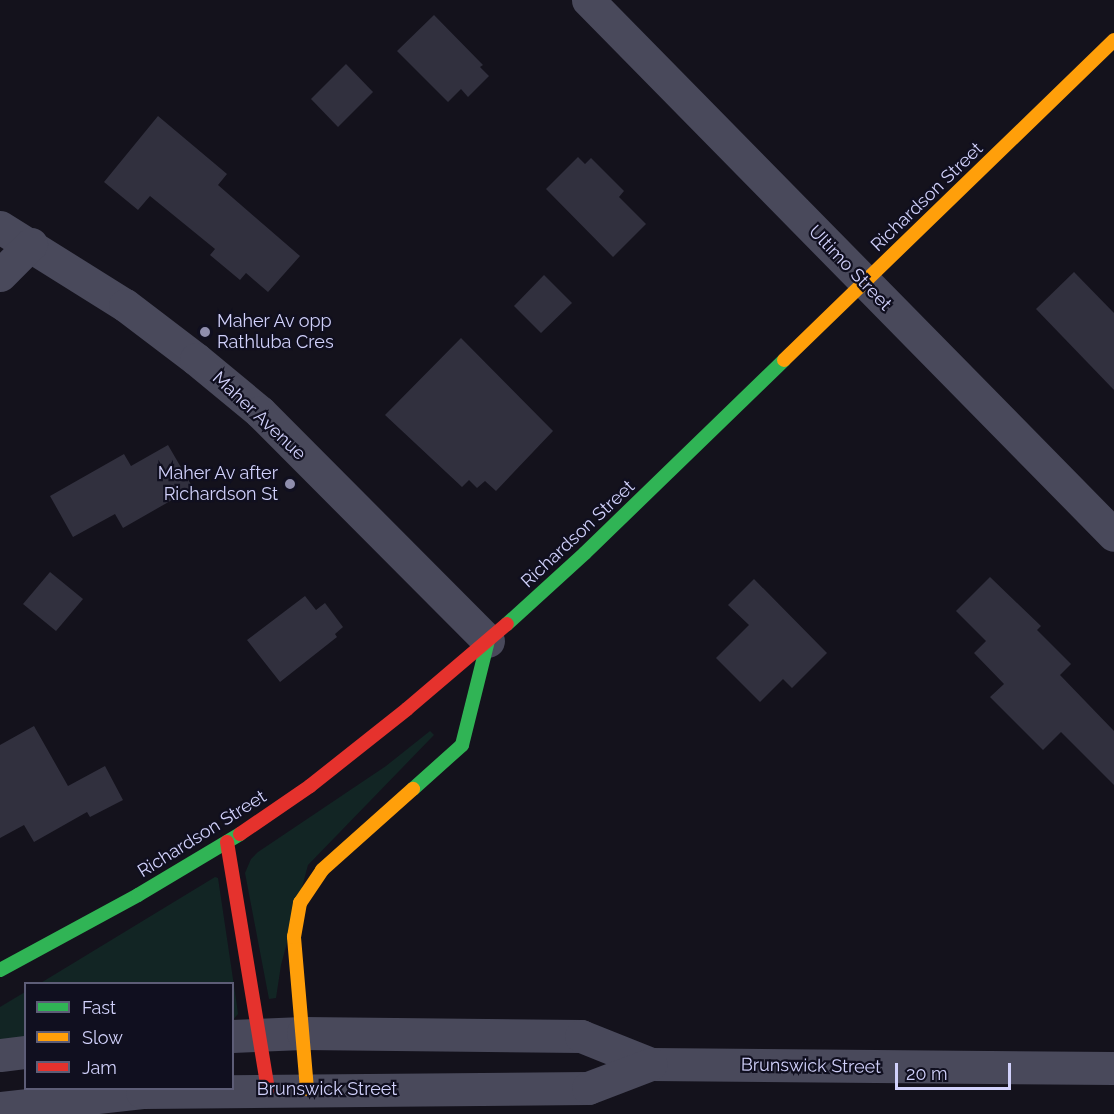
<!DOCTYPE html>
<html>
<head>
<meta charset="utf-8">
<style>
	body { margin:0 }
	#map { position:relative; width:1114px; height:1114px; overflow:hidden; background:#14121c; font-family:Raleway,sans-serif }
	div>[style] { position:absolute }
	.green>* { inset:0; background:#122524 }
	.building>* { inset:0; background:#31303e }
	.street>* { height:33px; margin:-16.5px; padding:0 16.5px; transform-origin:16.5px; border-radius:16.5px; background:#49495b }
	.fast>* { height:14px; margin:-7px; padding:0 7px; transform-origin:7px; border-radius:7px; background:#30b455 }
	.slow>* { height:14px; margin:-7px; padding:0 7px; transform-origin:7px; border-radius:7px; background:#ff9f0a }
	.jam>* { height:14px; margin:-7px; padding:0 7px; transform-origin:7px; border-radius:7px; background:#e5322d }
	.dots>* { width:16px; height:16px; translate:-50% -50%; box-sizing:border-box; border:3px solid #100f1f; border-radius:50% }
	span { translate:-50% -50%; white-space:nowrap; text-align:center; line-height:1.15; -webkit-text-stroke:4.5px #100f1f; paint-order:stroke }
	.street-label { font-size:18px; color:#d1d1fb }
	.poi-label { font-size:18px; color:#d1d1fb }
	.left { translate:0 -50%; text-align:left }
	.right { translate:-100% -50%; text-align:right }
	.legend { position:absolute; left:24px; top:982px; width:210px; height:108px; box-sizing:border-box; background:#100f1f; border:2px solid #5d5d77; margin:0; padding:8px 10px; list-style:none; font-size:18px; color:#d1d1fb }
	.legend li { display:flex; align-items:center; gap:12px; height:30px }
	.legend b { width:30px; border:2px solid #5d5d77 }
	.scale { position:absolute; left:895px; top:1063px; width:116px; height:27px; box-sizing:border-box; border:3px solid #d1d1fb; border-top:0; padding-left:8px; font-size:18px; line-height:21px; white-space:nowrap; color:#d1d1fb; -webkit-text-stroke:4px #100f1f; paint-order:stroke }
</style>
</head>
<body>
<div id="map">
	<div class="green">
		<i style="clip-path:polygon(430px 731px,434px 735px,308px 865px,281px 965px,276px 998px,269px 999px,245px 873px,251px 859px,258px 852px,386px 766px)"></i>
		<i style="clip-path:polygon(215px 877px,218px 878px,237px 1006px,238px 1014px,233px 1020px,232px 984px,39px 984px)"></i>
		<i style="clip-path:polygon(25px 992px,25px 1040px,0 1042px,0 1007px)"></i>
	</div>
	<div class="building">
		<i style="clip-path:polygon(434px 15px,483px 65px,480px 67px,489px 76px,468px 97px,461px 89px,448px 102px,397px 51px)"></i>
		<i style="clip-path:polygon(346px 64px,373px 92px,338px 127px,311px 99px)"></i>
		<i style="clip-path:polygon(158px 116px,227px 174px,218px 185px,300px 256px,268px 292px,246px 273px,240px 280px,210px 255px,215px 249px,150px 196px,138px 210px,104px 182px)"></i>
		<i style="clip-path:polygon(578px 157px,585px 164px,591px 158px,624px 191px,619px 197px,646px 224px,613px 257px,546px 189px)"></i>
		<i style="clip-path:polygon(1074px 272px,1114px 313px,1114px 390px,1036px 309px)"></i>
		<i style="clip-path:polygon(544px 275px,572px 303px,541px 333px,514px 306px)"></i>
		<i style="clip-path:polygon(461px 338px,553px 431px,496px 491px,485px 481px,477px 488px,469px 480px,462px 487px,385px 415px)"></i>
		<i style="clip-path:polygon(168px 445px,193px 488px,123px 528px,115px 514px,73px 537px,50px 496px,124px 454px,131px 466px)"></i>
		<i style="clip-path:polygon(50px 572px,83px 599px,56px 631px,23px 604px)"></i>
		<i style="clip-path:polygon(990px 577px,1041px 626px,1037px 630px,1071px 664px,1060px 675px,1114px 731px,1114px 785px,1061px 732px,1043px 750px,990px 697px,1004px 684px,974px 653px,986px 641px,956px 611px)"></i>
		<i style="clip-path:polygon(754px 579px,827px 653px,792px 688px,783px 679px,760px 702px,716px 658px,749px 625px,728px 605px)"></i>
		<i style="clip-path:polygon(305px 596px,316px 610px,325px 603px,343px 627px,335px 634px,337px 637px,280px 682px,247px 640px)"></i>
		<i style="clip-path:polygon(34px 726px,68px 786px,105px 766px,123px 800px,90px 817px,87px 812px,34px 842px,24px 825px,0 838px,0 745px)"></i>
	</div>
	<div class="street">
		<i style="left:588px;top:0;width:750px;rotate:45.49deg"></i>
		<i style="left:0;top:227px;width:147px;rotate:32deg"></i>
		<i style="left:125px;top:305px;width:89px;rotate:37.3deg"></i>
		<i style="left:196px;top:359px;width:83px;rotate:39.6deg"></i>
		<i style="left:260px;top:412px;width:323px;rotate:45.1deg"></i>
		<i style="left:0;top:275px;width:44px;rotate:-45deg"></i>
		<i style="left:232px;top:1036px;width:71px;rotate:-2.4deg"></i>
		<i style="left:303px;top:1033px;width:278px;rotate:0.6deg"></i>
		<i style="left:581px;top:1036px;width:75px;rotate:21.8deg"></i>
		<i style="left:651px;top:1064px;width:463px;rotate:0.5deg"></i>
		<i style="left:0;top:1055px;width:26px;rotate:-7deg"></i>
		<i style="left:0;top:1108px;width:143px;rotate:-6.4deg"></i>
		<i style="left:142px;top:1092px;width:446px;rotate:-0.5deg"></i>
		<i style="left:588px;top:1088px;width:67px;rotate:-20.9deg"></i>
	</div>
	<div class="fast">
		<i style="left:507px;top:624px;width:105px;rotate:-42.3deg"></i>
		<i style="left:585px;top:553px;width:277px;rotate:-44.1deg"></i>
		<i style="left:413px;top:789px;width:66px;rotate:-41.9deg"></i>
		<i style="left:462px;top:745px;width:107px;rotate:-76deg"></i>
		<i style="left:0;top:970px;width:157px;rotate:-28.5deg"></i>
		<i style="left:138px;top:895px;width:119px;rotate:-30.9deg"></i>
	</div>
	<div class="slow">
		<i style="left:784px;top:360px;width:460px;rotate:-44.1deg"></i>
		<i style="left:307px;top:1089px;width:153px;rotate:-94.9deg"></i>
		<i style="left:294px;top:937px;width:35px;rotate:-80deg"></i>
		<i style="left:300px;top:903px;width:40px;rotate:-56deg"></i>
		<i style="left:322px;top:870px;width:122px;rotate:-41.7deg"></i>
	</div>
	<div class="jam">
		<i style="left:240px;top:834px;width:85px;rotate:-34.4deg"></i>
		<i style="left:310px;top:786px;width:124px;rotate:-38.4deg"></i>
		<i style="left:407px;top:709px;width:131px;rotate:-40.4deg"></i>
		<i style="left:227px;top:842px;width:250px;rotate:80.6deg"></i>
	</div>
	<div class="dots">
		<i style="left:205px;top:332px;background:#8f8ead"></i>
		<i style="left:290px;top:484px;background:#8f8ead"></i>
	</div>
	<div class="street-label">
		<span style="left:927px;top:197px;rotate:-44deg">Richardson Street</span>
		<span style="left:850px;top:268px;rotate:46deg">Ultimo Street</span>
		<span style="left:259px;top:416px;rotate:43deg">Maher Avenue</span>
		<span style="left:578px;top:534px;rotate:-43deg">Richardson Street</span>
		<span style="left:202px;top:834px;rotate:-32deg">Richardson Street</span>
		<span style="left:811px;top:1066px;rotate:1deg">Brunswick Street</span>
		<span style="left:327px;top:1089px">Brunswick Street</span>
	</div>
	<div class="poi-label">
		<span class="left" style="left:217px;top:332px">Maher Av opp<br>Rathluba Cres</span>
		<span class="right" style="left:278px;top:484px">Maher Av after<br>Richardson St</span>
	</div>
	<ul class="legend">
	<li><b style="height:8px;background:#30b455"></b>Fast</li>
	<li><b style="height:8px;background:#ff9f0a"></b>Slow</li>
	<li><b style="height:8px;background:#e5322d"></b>Jam</li>
	</ul>
	<div class="scale">20 m</div>
</div>
</body>
</html>
